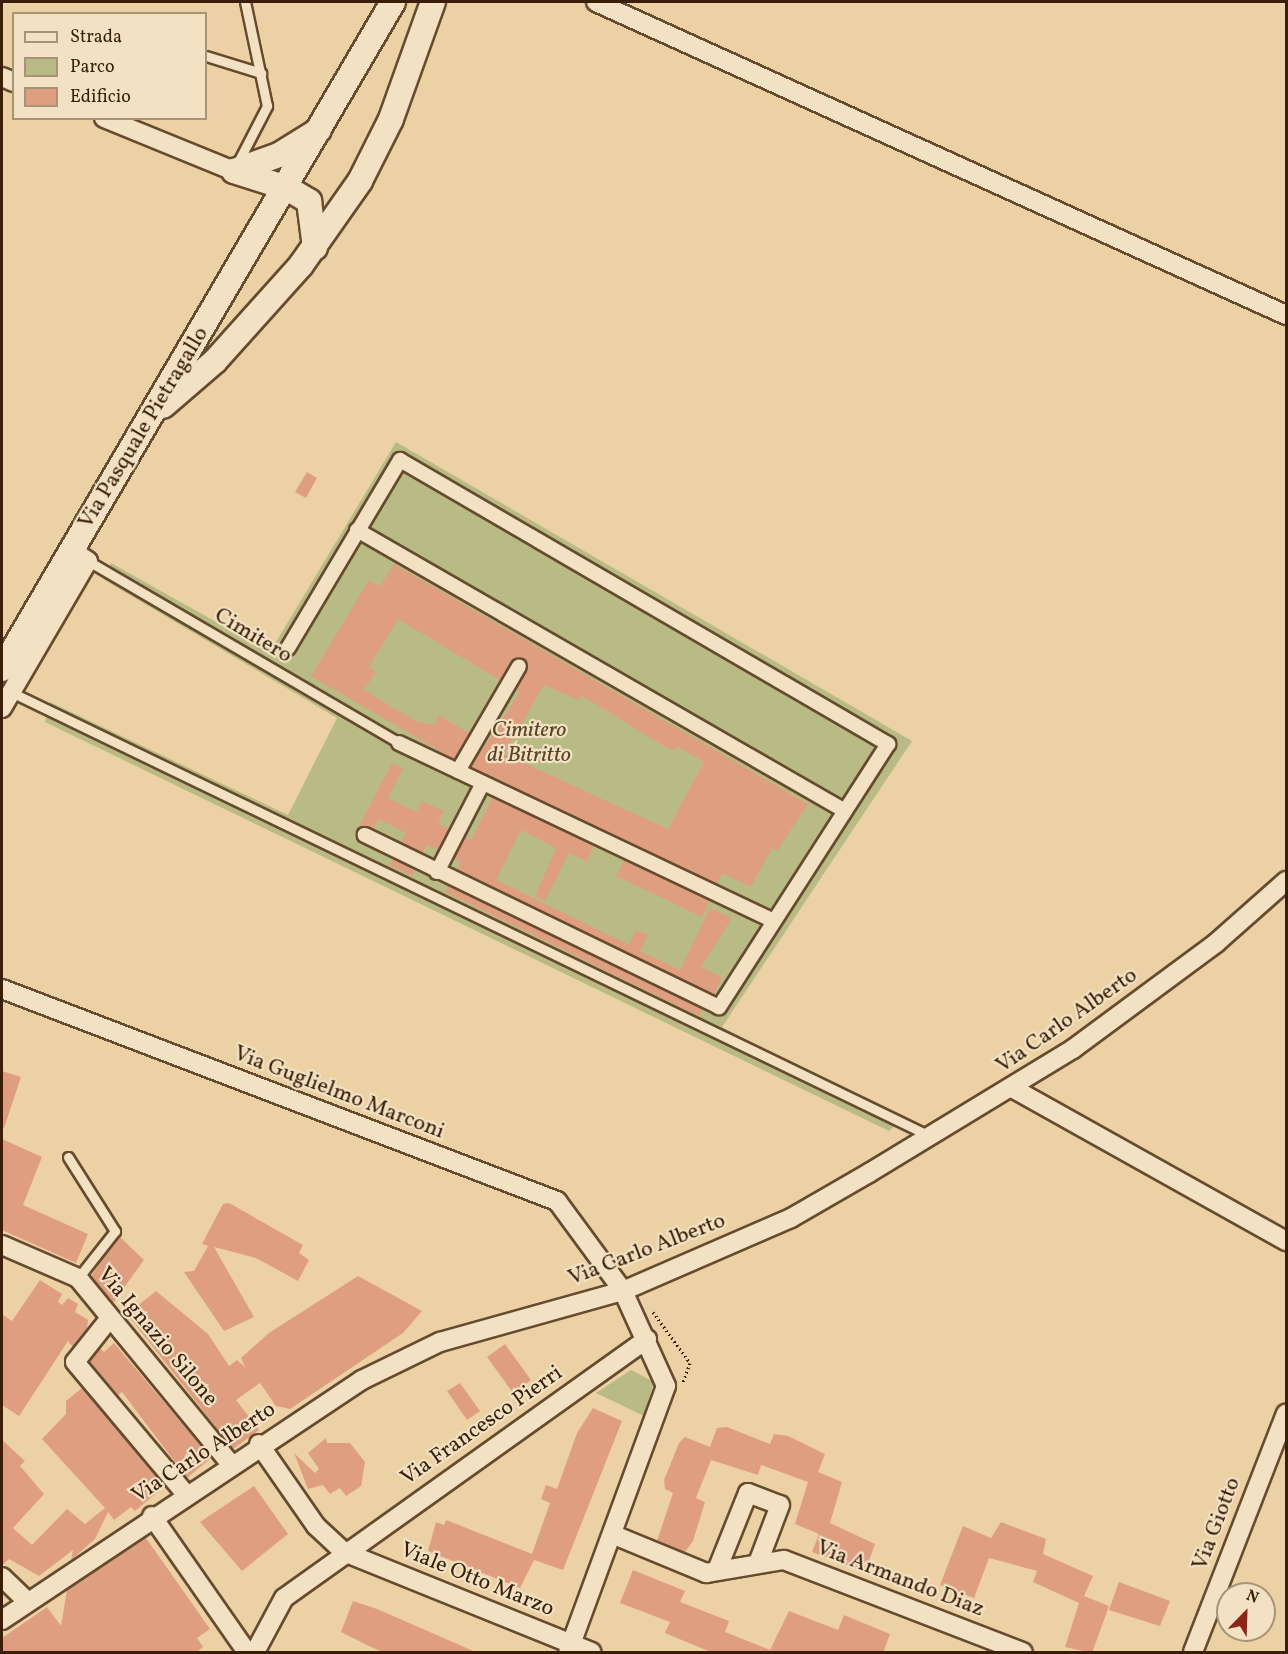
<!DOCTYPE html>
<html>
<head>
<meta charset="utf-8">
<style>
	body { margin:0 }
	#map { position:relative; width:1288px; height:1654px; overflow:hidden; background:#ebd1a3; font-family:Vollkorn,serif }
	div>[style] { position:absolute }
	.green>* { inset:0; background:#b9bb84 }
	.building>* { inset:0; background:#e09e81 }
	.path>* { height:3px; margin-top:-1.5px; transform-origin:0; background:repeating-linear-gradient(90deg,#3a1e07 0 1.5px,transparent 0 4.5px) }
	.roads { filter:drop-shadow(2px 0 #664b2e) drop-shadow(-2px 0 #664b2e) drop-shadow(0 2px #664b2e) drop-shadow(0 -2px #664b2e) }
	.service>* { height:9px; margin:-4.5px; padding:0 4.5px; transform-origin:4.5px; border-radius:4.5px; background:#f2e1c3 }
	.pedestrian>* { height:14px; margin:-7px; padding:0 7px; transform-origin:7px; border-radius:7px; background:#f2e1c3 }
	.minor>* { height:18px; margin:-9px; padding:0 9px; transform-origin:9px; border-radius:9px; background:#f2e1c3 }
	.secondary>* { height:24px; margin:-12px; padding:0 12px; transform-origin:12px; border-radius:12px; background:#f2e1c3 }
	span { translate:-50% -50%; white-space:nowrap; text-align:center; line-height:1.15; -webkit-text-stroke:4.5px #f2e1c3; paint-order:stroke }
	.street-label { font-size:22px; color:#3a1e07 }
	.park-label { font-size:22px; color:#5a4526; font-style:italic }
	.frame { position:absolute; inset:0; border:3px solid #3a1e07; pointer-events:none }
	.legend { position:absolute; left:12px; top:12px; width:195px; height:108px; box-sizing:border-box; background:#f2e1c3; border:2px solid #a89378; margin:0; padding:8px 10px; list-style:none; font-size:18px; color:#3a1e07 }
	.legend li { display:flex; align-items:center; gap:12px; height:30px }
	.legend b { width:30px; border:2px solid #a89378 }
	.north { position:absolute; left:1216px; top:1582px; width:60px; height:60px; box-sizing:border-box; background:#f2e1c3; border:2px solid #a89378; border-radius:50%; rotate:23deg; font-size:16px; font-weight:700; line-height:24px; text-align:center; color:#3a1e07 }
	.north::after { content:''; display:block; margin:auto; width:21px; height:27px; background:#8f2418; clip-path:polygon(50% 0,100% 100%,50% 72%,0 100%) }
</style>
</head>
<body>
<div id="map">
	<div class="green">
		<i style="clip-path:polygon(396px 442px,912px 741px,722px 1027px,902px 1119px,889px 1131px,45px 722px,50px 702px,288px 815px,337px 718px,103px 579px,111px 563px,270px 652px)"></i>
		<i style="clip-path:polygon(631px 1370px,654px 1382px,644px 1416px,596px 1393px)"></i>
	</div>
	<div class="building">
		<i style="clip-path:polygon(307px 472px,317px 478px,306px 498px,295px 492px)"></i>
		<i style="clip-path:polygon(evenodd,394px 564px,808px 804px,777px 851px,772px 848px,751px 887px,722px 873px,717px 884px,471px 767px,520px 692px,516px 690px,528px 667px,523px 658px,514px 659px,500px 680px,398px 619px,369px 667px,376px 672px,364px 690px,415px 721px,434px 725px,439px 715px,469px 733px,454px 759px,311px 676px,369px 580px,380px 586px,394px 564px,544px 685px,579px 700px,581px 695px,662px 745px,675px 751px,677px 746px,704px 762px,668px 829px,504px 754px,544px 685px)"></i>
		<i style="clip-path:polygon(392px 763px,403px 769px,388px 798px,416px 812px,422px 801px,444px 811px,438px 824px,449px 829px,438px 850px,427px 844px,423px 853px,401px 843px,406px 833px,378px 819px,373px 829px,357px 830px)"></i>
		<i style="clip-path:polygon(493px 797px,594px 846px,587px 862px,569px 853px,545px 901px,535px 896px,556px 848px,521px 830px,496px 880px,629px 945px,636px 930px,648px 935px,640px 951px,680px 970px,710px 908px,732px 918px,701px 967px,722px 977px,714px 995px,457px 870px,460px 863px,454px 859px,465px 837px,471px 840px)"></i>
		<i style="clip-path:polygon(393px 859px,415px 869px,412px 876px,390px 865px)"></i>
		<i style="clip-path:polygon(624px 860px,710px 900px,702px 917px,616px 876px)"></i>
		<i style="clip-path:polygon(449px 886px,702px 1009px,699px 1016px,446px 892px)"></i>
		<i style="clip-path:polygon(2px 1071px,21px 1077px,4px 1128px,2px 1128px)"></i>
		<i style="clip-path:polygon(2px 1139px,42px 1157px,23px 1205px,88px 1234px,76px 1263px,2px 1230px)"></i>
		<i style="clip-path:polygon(229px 1203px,303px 1245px,299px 1253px,309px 1260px,298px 1281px,256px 1258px,214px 1247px,254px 1317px,224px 1331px,184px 1272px,194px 1271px,208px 1246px,202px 1244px,223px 1204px)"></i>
		<i style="clip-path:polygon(119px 1236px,144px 1260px,113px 1303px,91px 1276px)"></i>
		<i style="clip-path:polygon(358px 1276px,422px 1311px,403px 1333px,290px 1409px,276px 1406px,260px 1383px,236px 1400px,259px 1430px,233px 1449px,127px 1314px,156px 1291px,208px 1334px,229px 1366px,237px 1360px,245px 1367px,241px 1358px,269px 1333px)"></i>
		<i style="clip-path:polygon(40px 1280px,62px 1294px,58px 1302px,62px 1305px,68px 1298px,78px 1304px,75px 1312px,88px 1320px,87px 1329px,73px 1347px,68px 1341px,19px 1416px,2px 1405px,2px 1314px,12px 1321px)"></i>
		<i style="clip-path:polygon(114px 1343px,211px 1458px,187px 1478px,122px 1392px,118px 1395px,90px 1362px,100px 1348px,104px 1352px)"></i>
		<i style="clip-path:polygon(505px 1344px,531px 1380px,513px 1393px,487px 1357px)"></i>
		<i style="clip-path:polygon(460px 1383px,480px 1411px,467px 1420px,447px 1391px)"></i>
		<i style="clip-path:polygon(82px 1388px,165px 1486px,135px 1511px,131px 1507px,114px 1520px,108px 1512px,95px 1539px,71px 1560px,73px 1550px,39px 1576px,9px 1559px,2px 1566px,2px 1440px,25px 1461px,20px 1466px,44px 1494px,13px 1528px,32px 1545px,67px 1509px,85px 1524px,105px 1508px,42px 1439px,66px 1414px,66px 1401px)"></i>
		<i style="clip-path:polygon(593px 1408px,622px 1421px,563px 1570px,534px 1560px,520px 1588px,428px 1551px,436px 1522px,444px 1525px,446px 1520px,532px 1554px,550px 1503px,541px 1499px,546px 1485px,557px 1489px,577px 1433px)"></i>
		<i style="clip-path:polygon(727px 1427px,770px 1444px,774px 1434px,788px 1436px,825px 1454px,818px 1472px,842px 1482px,830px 1523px,875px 1544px,865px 1572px,812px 1552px,819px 1534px,795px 1524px,808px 1482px,761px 1465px,758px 1475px,711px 1460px,696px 1498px,705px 1502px,693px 1541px,685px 1552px,657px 1541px,673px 1493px,665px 1489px,664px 1480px,679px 1443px,685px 1437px,710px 1447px,717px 1428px)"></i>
		<i style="clip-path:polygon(326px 1438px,327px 1443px,350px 1443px,365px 1462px,361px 1486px,346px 1496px,340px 1488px,330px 1494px,323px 1485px,308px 1489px,294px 1453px,315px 1473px,319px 1469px,308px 1453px)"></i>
		<i style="clip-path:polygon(254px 1486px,288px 1534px,242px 1571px,200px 1522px)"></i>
		<i style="clip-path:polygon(1001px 1522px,1046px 1539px,1043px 1554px,1093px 1576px,1084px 1596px,1109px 1606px,1092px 1653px,1065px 1647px,1079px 1603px,1033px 1582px,1037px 1571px,989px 1558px,974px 1598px,940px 1585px,963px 1526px,991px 1538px)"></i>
		<i style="clip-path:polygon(146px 1538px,210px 1629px,197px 1638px,203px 1647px,195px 1653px,2px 1653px,2px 1638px,47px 1607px,61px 1626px,67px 1590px)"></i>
		<i style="clip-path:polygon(633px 1570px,685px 1591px,680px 1602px,729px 1621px,725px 1632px,770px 1650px,789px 1611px,838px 1630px,844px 1615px,890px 1634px,883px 1653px,713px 1653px,665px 1633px,670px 1622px,620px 1603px)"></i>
		<i style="clip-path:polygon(1119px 1582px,1170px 1601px,1160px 1626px,1109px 1610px)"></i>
		<i style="clip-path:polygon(353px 1601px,377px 1609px,478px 1653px,385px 1653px,371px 1647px,341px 1632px)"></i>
	</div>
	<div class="path">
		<i style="left:653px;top:1312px;width:63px;rotate:54deg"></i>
		<i style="left:690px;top:1363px;width:20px;rotate:110deg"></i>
	</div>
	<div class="roads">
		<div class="service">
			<i style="left:206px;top:56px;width:58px;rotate:17.2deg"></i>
			<i style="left:236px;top:166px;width:68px;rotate:-62.7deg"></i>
			<i style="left:267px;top:106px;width:106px;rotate:-101.9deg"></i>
			<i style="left:88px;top:561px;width:360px;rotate:30.3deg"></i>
			<i style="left:11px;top:692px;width:1021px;rotate:25.79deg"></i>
			<i style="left:68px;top:1157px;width:88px;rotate:57.6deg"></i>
			<i style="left:115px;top:1231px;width:60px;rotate:128.2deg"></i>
		</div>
		<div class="pedestrian">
			<i style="left:357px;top:530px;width:563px;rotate:29.93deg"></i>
			<i style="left:288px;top:648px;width:219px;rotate:-59.2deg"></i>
			<i style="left:400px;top:460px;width:565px;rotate:30.2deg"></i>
			<i style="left:888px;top:744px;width:313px;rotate:122.7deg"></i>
			<i style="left:719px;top:1007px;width:394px;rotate:-154.1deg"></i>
			<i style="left:399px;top:743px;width:413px;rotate:25.4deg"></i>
			<i style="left:458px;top:771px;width:121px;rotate:-59.8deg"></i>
			<i style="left:437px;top:872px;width:100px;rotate:-62.7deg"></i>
		</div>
		<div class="minor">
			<i style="left:596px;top:2px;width:758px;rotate:24.4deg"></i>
			<i style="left:2px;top:77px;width:13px;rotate:23deg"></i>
			<i style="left:104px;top:118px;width:140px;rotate:22.2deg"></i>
			<i style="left:2px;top:708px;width:170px;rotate:-59.7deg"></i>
			<i style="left:88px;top:561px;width:20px;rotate:-147deg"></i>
			<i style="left:2px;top:989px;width:594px;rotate:20.91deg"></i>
			<i style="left:557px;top:1201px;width:112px;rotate:53.7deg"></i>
			<i style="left:623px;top:1291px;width:104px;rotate:65.6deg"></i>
			<i style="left:666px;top:1386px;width:283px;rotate:110.2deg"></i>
			<i style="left:1014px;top:1089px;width:312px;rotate:29.2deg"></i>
			<i style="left:2px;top:1245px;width:83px;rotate:23.5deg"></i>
			<i style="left:78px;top:1278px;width:239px;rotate:50.6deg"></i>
			<i style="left:110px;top:1318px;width:56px;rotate:128.5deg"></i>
			<i style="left:75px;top:1362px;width:171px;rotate:50deg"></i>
			<i style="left:259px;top:1444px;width:100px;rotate:55.2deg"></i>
			<i style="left:316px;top:1526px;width:38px;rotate:43deg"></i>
			<i style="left:344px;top:1552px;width:267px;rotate:22deg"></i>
			<i style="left:152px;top:1516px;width:166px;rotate:55.1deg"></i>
			<i style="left:614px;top:1535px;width:100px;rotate:22.4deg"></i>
			<i style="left:706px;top:1573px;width:79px;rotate:-9.5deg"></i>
			<i style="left:784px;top:1560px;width:256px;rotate:21.1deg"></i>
			<i style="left:717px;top:1570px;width:83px;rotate:-68.1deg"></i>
			<i style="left:748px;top:1493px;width:34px;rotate:21deg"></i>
			<i style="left:780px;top:1505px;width:62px;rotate:110.8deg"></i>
			<i style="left:2px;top:1577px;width:35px;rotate:44deg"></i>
			<i style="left:2px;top:1620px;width:433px;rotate:-33.7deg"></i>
			<i style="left:362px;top:1380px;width:87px;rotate:-26deg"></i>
			<i style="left:440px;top:1342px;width:190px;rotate:-15.6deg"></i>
			<i style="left:623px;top:1291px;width:183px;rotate:-23.5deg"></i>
			<i style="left:791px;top:1218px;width:90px;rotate:-30deg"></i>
			<i style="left:869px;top:1173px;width:239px;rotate:-31.3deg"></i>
			<i style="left:1073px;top:1049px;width:178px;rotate:-36.5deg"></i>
			<i style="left:1216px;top:943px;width:94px;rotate:-41.5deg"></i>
			<i style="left:255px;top:1652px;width:61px;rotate:-61.8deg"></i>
			<i style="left:284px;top:1598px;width:446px;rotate:-35.5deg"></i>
			<i style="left:1193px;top:1652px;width:256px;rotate:-68.7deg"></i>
		</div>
		<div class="secondary">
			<i style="left:234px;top:171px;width:56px;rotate:17.8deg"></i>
			<i style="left:287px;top:188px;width:26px;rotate:31deg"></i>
			<i style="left:309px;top:201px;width:47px;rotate:82.7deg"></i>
			<i style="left:234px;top:171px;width:48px;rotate:-19.6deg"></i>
			<i style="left:279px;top:155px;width:47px;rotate:-32deg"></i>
			<i style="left:163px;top:406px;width:69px;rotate:-40.9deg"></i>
			<i style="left:215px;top:361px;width:129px;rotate:-48.1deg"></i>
			<i style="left:301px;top:265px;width:103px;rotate:-54.9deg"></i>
			<i style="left:360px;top:181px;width:69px;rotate:-63.4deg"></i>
			<i style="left:391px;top:119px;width:124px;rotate:-70.3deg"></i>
			<i style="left:2px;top:669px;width:773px;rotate:-59.62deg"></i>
		</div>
	</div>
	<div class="street-label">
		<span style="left:144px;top:428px;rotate:-59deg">Via Pasquale Pietragallo</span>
		<span style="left:253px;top:636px;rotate:31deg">Cimitero</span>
		<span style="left:1067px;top:1021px;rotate:-35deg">Via Carlo Alberto</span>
		<span style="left:339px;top:1093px;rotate:21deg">Via Guglielmo Marconi</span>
		<span style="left:647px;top:1250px;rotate:-21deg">Via Carlo Alberto</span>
		<span style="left:157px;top:1337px;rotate:50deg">Via Ignazio Silone</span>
		<span style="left:482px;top:1426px;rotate:-35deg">Via Francesco Pierri</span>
		<span style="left:204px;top:1453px;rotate:-33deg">Via Carlo Alberto</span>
		<span style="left:1217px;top:1524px;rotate:-69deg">Via Giotto</span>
		<span style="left:900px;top:1579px;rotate:21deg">Via Armando Diaz</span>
		<span style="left:477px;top:1580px;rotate:22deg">Viale Otto Marzo</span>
	</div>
	<div class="park-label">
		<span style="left:529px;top:743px">Cimitero<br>di Bitritto</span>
	</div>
	<div class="frame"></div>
	<ul class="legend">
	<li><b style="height:8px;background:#f2e1c3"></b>Strada</li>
	<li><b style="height:16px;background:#b9bb84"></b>Parco</li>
	<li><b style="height:16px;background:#e09e81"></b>Edificio</li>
	</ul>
	<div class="north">N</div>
</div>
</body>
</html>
